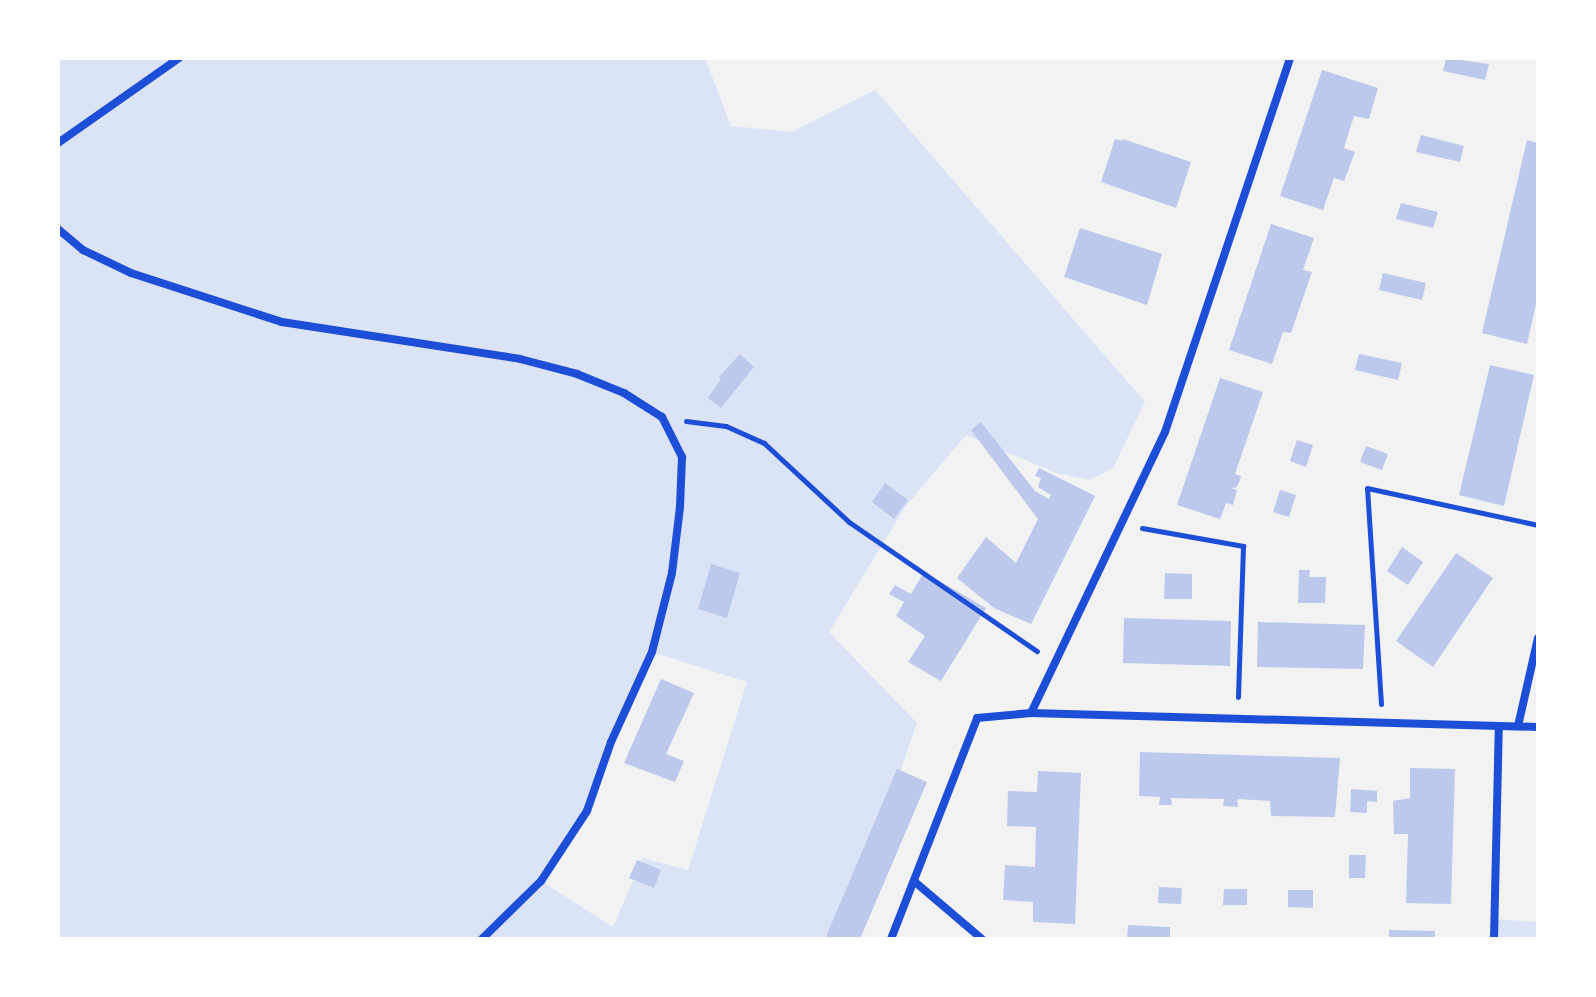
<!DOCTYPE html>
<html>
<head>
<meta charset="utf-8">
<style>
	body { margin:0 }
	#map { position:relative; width:1596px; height:997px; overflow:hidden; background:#f2f2f2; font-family:"Source Serif 4",serif }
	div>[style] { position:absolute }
	.green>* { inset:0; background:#dbe4f7 }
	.building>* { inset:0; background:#bdc9ec }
	.path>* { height:5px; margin:-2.5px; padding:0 2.5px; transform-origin:2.5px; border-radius:2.5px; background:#1d4ed8 }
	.minor>* { height:8px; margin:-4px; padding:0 4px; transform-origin:4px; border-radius:4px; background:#1d4ed8 }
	span { translate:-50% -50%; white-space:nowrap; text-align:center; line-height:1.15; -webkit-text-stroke:8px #fff; paint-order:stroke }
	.frame { position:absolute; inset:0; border:60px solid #fff; pointer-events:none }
</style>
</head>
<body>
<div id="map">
	<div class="green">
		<i style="clip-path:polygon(evenodd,58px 58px,705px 58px,731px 126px,792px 132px,875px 90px,1145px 402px,1113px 468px,1089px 480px,1056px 473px,966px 435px,905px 507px,829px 632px,917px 723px,898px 778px,830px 939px,58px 939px,58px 58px,652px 652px,747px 682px,688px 870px,643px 858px,613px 927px,541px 881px,587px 811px,652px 652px)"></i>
		<i style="clip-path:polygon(1495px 919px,1538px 922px,1538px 939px,1494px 939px)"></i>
	</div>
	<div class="building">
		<i style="clip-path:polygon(1446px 58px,1489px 64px,1485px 80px,1443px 71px)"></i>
		<i style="clip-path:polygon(1322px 70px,1378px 88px,1369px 119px,1354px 116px,1344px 148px,1355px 152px,1344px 181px,1334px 178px,1323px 210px,1280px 196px)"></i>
		<i style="clip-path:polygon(1421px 135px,1464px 146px,1460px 162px,1416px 152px)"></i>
		<i style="clip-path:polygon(1115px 139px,1123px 141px,1123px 139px,1191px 162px,1176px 208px,1101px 182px)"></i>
		<i style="clip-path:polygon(1527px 140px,1538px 143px,1538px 295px,1527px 344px,1482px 333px)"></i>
		<i style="clip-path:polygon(1401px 203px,1438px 212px,1433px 228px,1396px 219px)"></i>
		<i style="clip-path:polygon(1271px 224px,1314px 238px,1303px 270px,1312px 272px,1291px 333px,1283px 332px,1272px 364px,1229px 350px)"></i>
		<i style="clip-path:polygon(1080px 228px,1162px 254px,1147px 305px,1064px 277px)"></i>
		<i style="clip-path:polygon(1383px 273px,1426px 283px,1422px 300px,1379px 290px)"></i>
		<i style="clip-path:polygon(740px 354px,754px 367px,721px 408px,708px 398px,721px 379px,719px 377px)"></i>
		<i style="clip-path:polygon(1359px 354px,1402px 363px,1398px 380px,1355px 370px)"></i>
		<i style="clip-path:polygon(1490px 365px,1534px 375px,1504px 506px,1459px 495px)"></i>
		<i style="clip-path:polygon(1220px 378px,1263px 392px,1235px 474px,1241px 476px,1240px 480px,1237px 487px,1231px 488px,1237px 490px,1233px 505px,1226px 503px,1220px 519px,1177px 505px)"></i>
		<i style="clip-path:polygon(981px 422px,1035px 491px,1049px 499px,1051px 495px,1038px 487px,1041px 478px,1035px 476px,1039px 468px,1095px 496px,1031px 624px,994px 608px,957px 578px,986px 537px,1016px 563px,1038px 519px,971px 430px)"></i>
		<i style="clip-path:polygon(1297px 440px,1313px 445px,1306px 467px,1290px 461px)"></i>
		<i style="clip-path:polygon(1366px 446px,1388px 454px,1382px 470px,1360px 462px)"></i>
		<i style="clip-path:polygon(885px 483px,908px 500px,894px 519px,872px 502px)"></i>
		<i style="clip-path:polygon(1280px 490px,1296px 495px,1289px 517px,1273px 512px)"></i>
		<i style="clip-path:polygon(1402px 547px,1423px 562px,1408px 585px,1387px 571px)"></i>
		<i style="clip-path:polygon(1456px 553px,1493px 578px,1433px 667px,1396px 641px)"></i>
		<i style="clip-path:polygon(711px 564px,740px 573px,727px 618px,698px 609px)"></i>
		<i style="clip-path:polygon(1299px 570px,1310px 570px,1309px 577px,1326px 577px,1325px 603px,1298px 603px)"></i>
		<i style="clip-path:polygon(924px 572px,986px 608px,941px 681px,908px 662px,925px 636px,896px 616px,904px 602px,889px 594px,895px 585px,911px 594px)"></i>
		<i style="clip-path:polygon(1165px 573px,1192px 574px,1192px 599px,1164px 599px)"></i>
		<i style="clip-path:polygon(1124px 618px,1231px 621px,1230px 666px,1123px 663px)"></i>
		<i style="clip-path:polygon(1258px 622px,1365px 625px,1363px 669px,1257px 667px)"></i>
		<i style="clip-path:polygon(661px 679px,694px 693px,666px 754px,684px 761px,675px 782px,624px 763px)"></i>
		<i style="clip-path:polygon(1140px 752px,1340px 758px,1335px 817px,1271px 816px,1270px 801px,1237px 799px,1238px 807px,1223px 806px,1224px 799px,1171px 798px,1172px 805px,1159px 805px,1160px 797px,1139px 796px)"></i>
		<i style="clip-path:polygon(1410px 768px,1455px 769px,1451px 904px,1406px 903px,1408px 834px,1394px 834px,1393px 801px,1410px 798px)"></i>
		<i style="clip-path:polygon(897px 769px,927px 782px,860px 939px,825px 939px)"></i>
		<i style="clip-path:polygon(1038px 771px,1081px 773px,1075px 924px,1033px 922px,1033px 902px,1003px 900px,1005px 865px,1035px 867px,1036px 827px,1007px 826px,1008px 791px,1037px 792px)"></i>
		<i style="clip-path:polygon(1351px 789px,1377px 791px,1377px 802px,1367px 801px,1367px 813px,1350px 812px)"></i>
		<i style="clip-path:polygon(1349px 855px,1366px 855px,1365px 878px,1349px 878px)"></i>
		<i style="clip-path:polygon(637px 860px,661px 870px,654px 888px,629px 878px)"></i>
		<i style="clip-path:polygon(1159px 887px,1182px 888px,1181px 904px,1158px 903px)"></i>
		<i style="clip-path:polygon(1224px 889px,1247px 889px,1247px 905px,1223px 905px)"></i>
		<i style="clip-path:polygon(1288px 890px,1313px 890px,1313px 908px,1288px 907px)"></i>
		<i style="clip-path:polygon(1128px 925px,1170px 927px,1170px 939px,1127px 939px)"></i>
		<i style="clip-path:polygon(1389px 930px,1435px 931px,1435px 939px,1389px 939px)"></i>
	</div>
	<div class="path">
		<i style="left:686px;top:421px;width:40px;rotate:7.1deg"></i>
		<i style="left:726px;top:426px;width:42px;rotate:24.1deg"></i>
		<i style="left:764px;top:443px;width:116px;rotate:42.9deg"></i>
		<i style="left:849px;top:522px;width:228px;rotate:34.5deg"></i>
		<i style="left:1142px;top:528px;width:103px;rotate:10.1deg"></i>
		<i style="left:1243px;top:546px;width:151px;rotate:91.9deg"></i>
		<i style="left:1381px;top:704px;width:216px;rotate:-93.7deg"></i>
		<i style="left:1367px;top:488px;width:175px;rotate:12.2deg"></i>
	</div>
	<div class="minor">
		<i style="left:58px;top:143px;width:148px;rotate:-35.1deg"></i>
		<i style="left:58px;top:229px;width:33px;rotate:40deg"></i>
		<i style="left:83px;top:250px;width:53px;rotate:25.6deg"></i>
		<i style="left:131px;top:273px;width:159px;rotate:18deg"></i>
		<i style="left:282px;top:322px;width:241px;rotate:8.8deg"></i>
		<i style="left:520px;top:359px;width:59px;rotate:14.7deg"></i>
		<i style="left:577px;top:374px;width:51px;rotate:22deg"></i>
		<i style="left:624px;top:393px;width:45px;rotate:32.3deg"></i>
		<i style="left:662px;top:417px;width:45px;rotate:63.4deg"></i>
		<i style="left:682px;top:457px;width:50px;rotate:92.3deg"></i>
		<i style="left:680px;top:507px;width:66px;rotate:96.9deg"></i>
		<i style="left:672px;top:573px;width:81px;rotate:104.2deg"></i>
		<i style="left:652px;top:652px;width:99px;rotate:114.5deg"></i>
		<i style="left:611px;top:742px;width:73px;rotate:109.2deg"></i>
		<i style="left:587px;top:811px;width:84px;rotate:123.3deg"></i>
		<i style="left:541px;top:881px;width:83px;rotate:135.5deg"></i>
		<i style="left:1031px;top:713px;width:311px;rotate:-64.5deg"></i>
		<i style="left:1165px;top:432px;width:394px;rotate:-71.5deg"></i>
		<i style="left:1518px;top:726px;width:90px;rotate:-77.2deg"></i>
		<i style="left:915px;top:882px;width:88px;rotate:40.4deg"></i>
		<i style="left:891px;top:939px;width:237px;rotate:-68.7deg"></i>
		<i style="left:977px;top:718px;width:54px;rotate:-5.3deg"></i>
		<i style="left:1031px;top:713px;width:507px;rotate:1.58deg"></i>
		<i style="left:1494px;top:939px;width:213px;rotate:-88.7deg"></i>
	</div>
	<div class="frame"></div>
</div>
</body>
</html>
